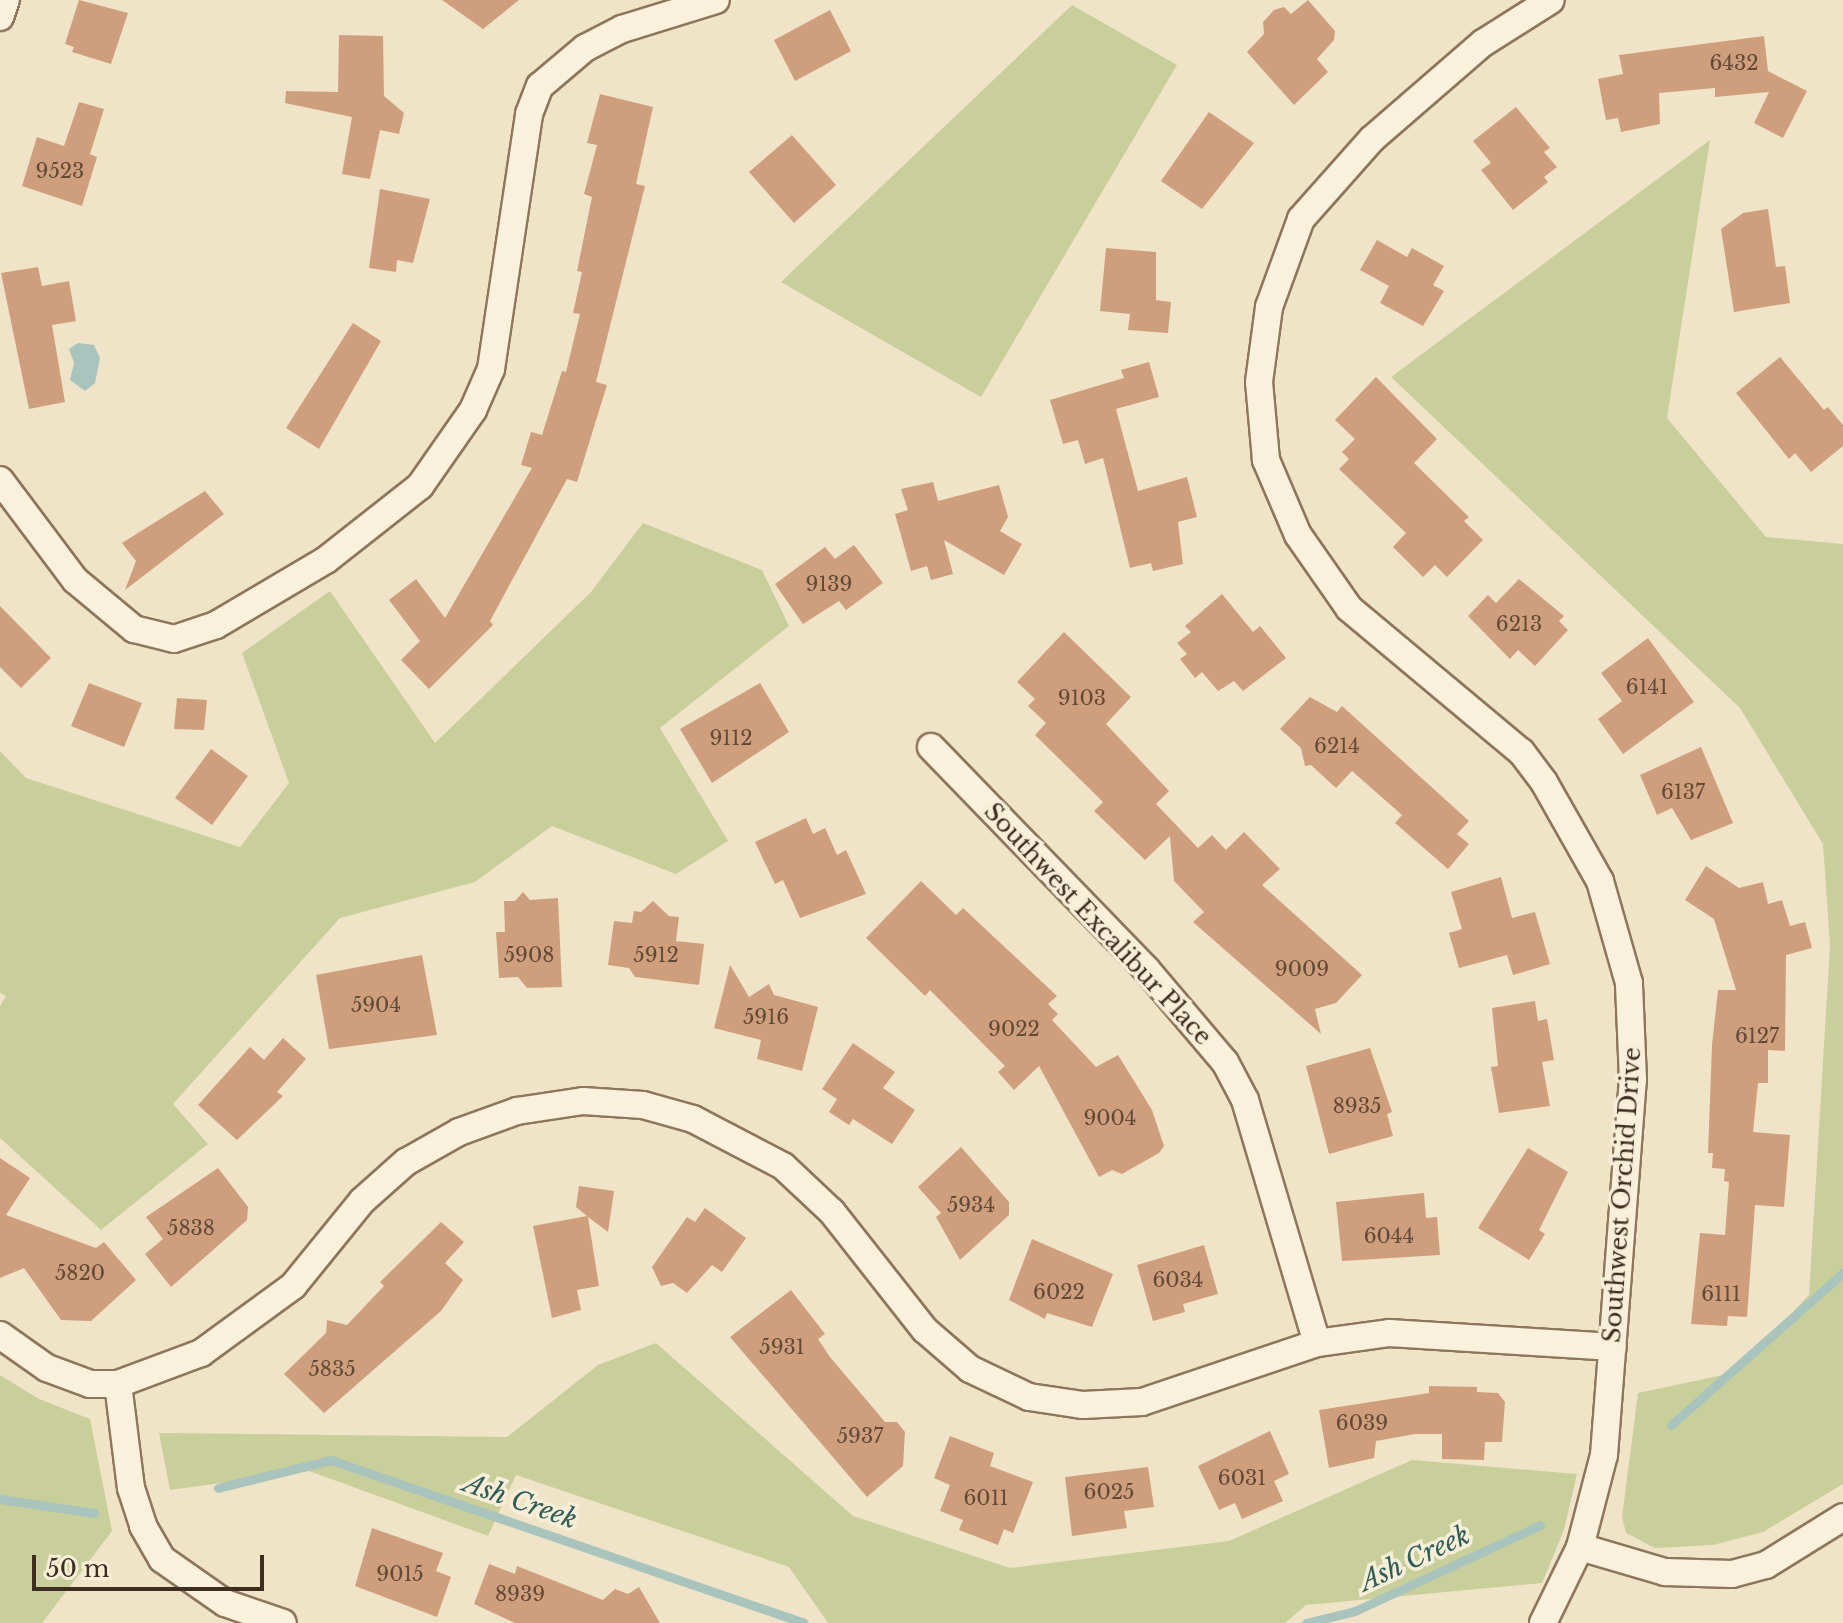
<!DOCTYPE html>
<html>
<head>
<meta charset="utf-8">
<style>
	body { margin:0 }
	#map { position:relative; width:1843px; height:1623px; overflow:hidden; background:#f0e4c8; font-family:"Libre Baskerville",serif }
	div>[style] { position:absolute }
	.green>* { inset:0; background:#c9cf9b }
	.water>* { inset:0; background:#a9c4bc }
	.stream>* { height:9px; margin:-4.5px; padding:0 4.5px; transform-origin:4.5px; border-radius:4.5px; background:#a9c4bc }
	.building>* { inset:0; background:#cf9f7d }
	.roads { filter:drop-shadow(2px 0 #8d765c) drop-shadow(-2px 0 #8d765c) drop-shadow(0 2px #8d765c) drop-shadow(0 -2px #8d765c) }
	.minor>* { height:26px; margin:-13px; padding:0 13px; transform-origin:13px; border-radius:13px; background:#faf1dc }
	span { translate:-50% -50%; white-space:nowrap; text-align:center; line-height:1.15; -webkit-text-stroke:7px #f7eed8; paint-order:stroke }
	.number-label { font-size:20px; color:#624a37 }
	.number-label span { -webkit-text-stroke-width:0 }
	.street-label { font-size:24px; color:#3d2e20 }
	.water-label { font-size:26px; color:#2f5d5a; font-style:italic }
	.scale { position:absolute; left:32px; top:1555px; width:232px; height:36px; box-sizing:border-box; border:4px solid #3d2e20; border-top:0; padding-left:10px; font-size:24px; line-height:28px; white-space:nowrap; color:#3d2e20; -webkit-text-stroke:6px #f7eed8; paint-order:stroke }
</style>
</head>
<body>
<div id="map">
	<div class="green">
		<i style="clip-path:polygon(1072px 5px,1177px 65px,981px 397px,781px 282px)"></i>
		<i style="clip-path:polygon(1710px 140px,1667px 418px,1766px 537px,1843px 544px,1843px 1484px,1763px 1532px,1713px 1545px,1655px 1548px,1626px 1533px,1622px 1517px,1638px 1393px,1737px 1372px,1809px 1295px,1830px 945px,1823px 844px,1740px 708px,1391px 377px)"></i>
		<i style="clip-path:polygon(643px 523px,762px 570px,789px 626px,660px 728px,728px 841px,676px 874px,552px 826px,475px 882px,340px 918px,173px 1104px,208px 1144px,101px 1230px,0 1138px,0 1006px,6px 996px,0 993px,0 751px,26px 778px,240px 847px,289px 783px,242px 653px,330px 591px,435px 743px,591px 592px)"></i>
		<i style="clip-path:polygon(656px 1343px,853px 1516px,1010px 1568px,1229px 1541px,1412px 1460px,1577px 1474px,1564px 1530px,1542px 1583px,1306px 1605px,1285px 1623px,828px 1623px,789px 1567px,516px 1475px,488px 1536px,309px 1471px,170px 1490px,159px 1433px,507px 1437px,598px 1365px)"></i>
		<i style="clip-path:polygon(0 1375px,39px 1399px,90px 1419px,112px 1531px,42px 1623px,0 1623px)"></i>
	</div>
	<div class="water">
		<i style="clip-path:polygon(78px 343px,94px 345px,100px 358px,95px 383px,85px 391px,70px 380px,74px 363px,69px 349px)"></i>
	</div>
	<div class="stream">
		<i style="left:1671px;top:1425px;width:230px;rotate:-41.5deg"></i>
		<i style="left:218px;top:1488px;width:116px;rotate:-13.9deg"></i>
		<i style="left:331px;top:1460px;width:500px;rotate:19.01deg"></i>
		<i style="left:0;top:1499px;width:95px;rotate:8.5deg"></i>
		<i style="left:1306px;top:1623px;width:50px;rotate:-13.8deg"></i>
		<i style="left:1355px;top:1611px;width:204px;rotate:-24.9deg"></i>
	</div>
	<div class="building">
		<i style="clip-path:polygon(79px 0,128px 13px,111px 64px,72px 52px,74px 47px,65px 44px)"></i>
		<i style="clip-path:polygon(442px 0,519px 0,483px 29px)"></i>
		<i style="clip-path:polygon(1308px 0,1335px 31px,1334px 40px,1317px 59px,1328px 72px,1294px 105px,1247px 52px,1264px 34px,1263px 22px,1274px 10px,1284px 7px,1291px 14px)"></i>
		<i style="clip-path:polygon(830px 10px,851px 51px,795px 81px,774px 40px)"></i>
		<i style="clip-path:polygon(339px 35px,383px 36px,384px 96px,404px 113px,399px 134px,380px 130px,370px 179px,342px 174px,352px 117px,285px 103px,286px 91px,338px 92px)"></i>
		<i style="clip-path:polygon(1764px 36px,1768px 71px,1807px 91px,1783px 138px,1754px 123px,1769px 92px,1715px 97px,1715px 88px,1659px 93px,1660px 124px,1621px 132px,1618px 118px,1606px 120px,1598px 79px,1623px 74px,1619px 55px)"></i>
		<i style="clip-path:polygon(600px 94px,653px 107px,636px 184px,645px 186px,596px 382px,607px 385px,577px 482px,567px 479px,490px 621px,493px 625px,429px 689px,401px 660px,420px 641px,389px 600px,416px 579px,445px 618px,532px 468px,521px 465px,531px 432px,542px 435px,562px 371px,566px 372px,580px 314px,573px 313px,582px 272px,577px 271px,592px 197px,584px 194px,597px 145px,587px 143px)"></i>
		<i style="clip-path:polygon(79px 102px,104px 109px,90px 154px,97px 157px,82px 206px,22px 186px,37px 137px,64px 146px)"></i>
		<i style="clip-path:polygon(1516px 107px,1550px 148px,1544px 152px,1557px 167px,1544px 177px,1548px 182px,1513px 210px,1481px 170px,1491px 163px,1473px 141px)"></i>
		<i style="clip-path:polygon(1209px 112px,1254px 143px,1202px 209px,1161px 181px)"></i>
		<i style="clip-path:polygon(792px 135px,836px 185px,794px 223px,749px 172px)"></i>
		<i style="clip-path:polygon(380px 189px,430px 199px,413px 263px,397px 260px,396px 272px,369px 268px)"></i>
		<i style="clip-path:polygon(1768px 209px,1776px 267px,1785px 266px,1790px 303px,1734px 312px,1721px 229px,1743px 213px)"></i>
		<i style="clip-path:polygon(1377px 240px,1407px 257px,1412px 248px,1444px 266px,1433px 285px,1444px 291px,1423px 326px,1380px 303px,1389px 286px,1360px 270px)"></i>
		<i style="clip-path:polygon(1106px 248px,1156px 252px,1156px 300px,1171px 302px,1168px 333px,1128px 330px,1130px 314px,1100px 311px)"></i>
		<i style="clip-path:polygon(38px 267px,42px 286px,69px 281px,76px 321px,52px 325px,65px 402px,29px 409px,1px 273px)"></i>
		<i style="clip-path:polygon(353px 323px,381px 341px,319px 449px,286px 428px)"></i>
		<i style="clip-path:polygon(1780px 357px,1824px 410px,1828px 407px,1843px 425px,1843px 446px,1811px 472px,1795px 453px,1789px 459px,1736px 393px)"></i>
		<i style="clip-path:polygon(1149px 362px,1159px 397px,1116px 409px,1138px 491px,1187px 477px,1197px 517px,1178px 522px,1183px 564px,1153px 571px,1151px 563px,1130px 568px,1103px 458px,1085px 464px,1078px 440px,1063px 444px,1050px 400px,1124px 378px,1121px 370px)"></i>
		<i style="clip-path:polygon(1376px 377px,1437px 439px,1414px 463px,1469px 517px,1464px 521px,1483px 540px,1447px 577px,1435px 565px,1423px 577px,1393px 547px,1406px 533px,1339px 469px,1349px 459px,1342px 452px,1355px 439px,1335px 420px)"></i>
		<i style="clip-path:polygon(933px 482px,938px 501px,999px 485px,1008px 517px,1000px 531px,1022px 544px,1004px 575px,944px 540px,953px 574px,931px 580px,927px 566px,911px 571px,895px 514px,908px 510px,901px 489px)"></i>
		<i style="clip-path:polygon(205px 491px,224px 514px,125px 590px,136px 561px,122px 543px)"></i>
		<i style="clip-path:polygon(854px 545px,883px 583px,846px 610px,839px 601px,803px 624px,775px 584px,825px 547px,835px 559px)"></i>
		<i style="clip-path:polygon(1519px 579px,1564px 616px,1559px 621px,1568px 630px,1535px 666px,1518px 650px,1510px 659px,1468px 616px,1488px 595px,1496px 603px)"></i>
		<i style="clip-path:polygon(1222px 594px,1253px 632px,1260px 626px,1286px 658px,1243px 691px,1234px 681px,1218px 691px,1202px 672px,1195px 678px,1180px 659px,1187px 654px,1177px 643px,1191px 632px,1185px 626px)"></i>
		<i style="clip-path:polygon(0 606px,51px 658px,21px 688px,0 667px)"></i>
		<i style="clip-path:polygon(1064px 632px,1131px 697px,1106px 724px,1169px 791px,1156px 804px,1198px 848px,1212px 835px,1226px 850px,1244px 832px,1280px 869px,1262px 885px,1362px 975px,1336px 1003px,1315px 1009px,1321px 1034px,1193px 922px,1204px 912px,1174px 881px,1170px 836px,1145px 860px,1094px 811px,1103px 802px,1035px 735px,1046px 723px,1028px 706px,1035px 699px,1017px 682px)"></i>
		<i style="clip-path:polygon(1648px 638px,1694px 702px,1623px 754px,1598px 719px,1622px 701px,1601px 673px)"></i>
		<i style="clip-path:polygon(89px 683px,142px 703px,124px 747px,71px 726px)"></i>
		<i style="clip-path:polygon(760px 683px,789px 732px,712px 783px,680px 729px)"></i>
		<i style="clip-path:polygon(1310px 697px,1337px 712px,1342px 706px,1469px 821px,1457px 834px,1469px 844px,1448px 869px,1395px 823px,1402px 815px,1352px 771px,1336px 788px,1311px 765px,1305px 766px,1301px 748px,1280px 729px)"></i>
		<i style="clip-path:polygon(177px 698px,207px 700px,204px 730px,174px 729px)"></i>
		<i style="clip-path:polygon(1701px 747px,1733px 823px,1691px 840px,1672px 808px,1657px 815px,1640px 775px)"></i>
		<i style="clip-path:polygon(211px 749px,248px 776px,212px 825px,175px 798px)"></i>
		<i style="clip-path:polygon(806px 818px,813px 834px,825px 828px,837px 855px,846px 850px,866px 894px,800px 918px,783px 880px,775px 884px,755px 842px)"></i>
		<i style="clip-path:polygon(1706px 866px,1739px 888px,1763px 882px,1768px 904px,1782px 900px,1790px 926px,1805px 922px,1812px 948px,1786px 955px,1785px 1051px,1768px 1050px,1768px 1083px,1758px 1083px,1753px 1132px,1790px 1135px,1784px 1207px,1755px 1205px,1747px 1317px,1728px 1316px,1727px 1326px,1691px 1324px,1700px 1233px,1725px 1235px,1729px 1182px,1724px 1181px,1725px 1169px,1712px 1168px,1713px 1153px,1708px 1153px,1712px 1045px,1718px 990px,1736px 990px,1714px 919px,1685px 900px)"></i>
		<i style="clip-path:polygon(1501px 877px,1512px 918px,1535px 912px,1550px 964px,1513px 975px,1507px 955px,1459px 968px,1449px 933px,1462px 929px,1451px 892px)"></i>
		<i style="clip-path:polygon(921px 881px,956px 915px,963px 908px,1057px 996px,1048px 1004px,1058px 1014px,1052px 1020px,1096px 1067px,1118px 1055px,1152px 1110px,1164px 1146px,1159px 1153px,1122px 1174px,1112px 1170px,1099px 1177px,1039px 1066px,1014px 1090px,998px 1072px,1005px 1066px,930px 990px,925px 996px,866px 938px)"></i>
		<i style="clip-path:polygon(523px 892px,530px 900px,558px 898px,562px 987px,527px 988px,518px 977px,499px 978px,496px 932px,505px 932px,504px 901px,515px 901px)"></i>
		<i style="clip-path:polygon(653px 901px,669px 916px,679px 917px,676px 941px,704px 944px,699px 985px,635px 977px,629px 968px,608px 965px,614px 921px,632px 923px,634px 911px,641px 912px)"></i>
		<i style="clip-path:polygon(422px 955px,437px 1035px,329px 1049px,316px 975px)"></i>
		<i style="clip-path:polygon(730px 965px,749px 997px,769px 984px,774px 995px,818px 1007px,802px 1071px,757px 1059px,761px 1040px,714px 1028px)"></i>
		<i style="clip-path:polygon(1535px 1001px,1538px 1021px,1547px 1019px,1554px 1060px,1542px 1062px,1550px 1106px,1499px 1113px,1491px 1067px,1498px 1066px,1492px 1008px)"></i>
		<i style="clip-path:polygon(283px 1038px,306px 1059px,277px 1092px,283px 1096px,237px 1140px,198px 1105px,250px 1047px,264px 1060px)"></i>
		<i style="clip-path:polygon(853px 1043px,895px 1072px,883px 1088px,915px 1110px,892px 1144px,853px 1119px,849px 1125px,829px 1112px,837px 1099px,822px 1089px)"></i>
		<i style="clip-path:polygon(1370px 1048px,1392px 1112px,1387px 1114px,1393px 1136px,1329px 1154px,1306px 1066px)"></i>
		<i style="clip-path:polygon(961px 1147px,1009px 1202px,1009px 1215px,960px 1260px,936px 1217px,941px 1213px,918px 1187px)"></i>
		<i style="clip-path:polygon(1528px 1148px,1568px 1172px,1539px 1230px,1545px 1234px,1529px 1260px,1478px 1228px)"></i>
		<i style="clip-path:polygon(0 1158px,30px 1178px,6px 1215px,96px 1248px,104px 1242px,136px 1280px,91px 1321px,61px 1320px,24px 1268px,0 1278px)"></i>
		<i style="clip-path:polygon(218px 1168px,248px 1207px,247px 1220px,171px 1287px,145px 1254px,163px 1239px,146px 1217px)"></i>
		<i style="clip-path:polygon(579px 1186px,614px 1191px,608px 1232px,588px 1217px,599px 1286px,577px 1290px,581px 1310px,552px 1318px,533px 1226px,587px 1216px,576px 1207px)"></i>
		<i style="clip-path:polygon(1424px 1193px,1426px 1218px,1437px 1217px,1440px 1255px,1342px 1261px,1336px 1202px)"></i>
		<i style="clip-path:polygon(705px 1208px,746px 1238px,722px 1272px,712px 1265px,687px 1293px,673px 1283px,661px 1286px,652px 1267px,687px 1217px,695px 1222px)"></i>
		<i style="clip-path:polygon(441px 1222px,464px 1242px,445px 1263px,463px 1280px,441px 1311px,324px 1413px,284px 1374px,326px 1333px,327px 1320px,347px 1325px,384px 1286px,380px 1282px)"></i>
		<i style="clip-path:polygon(1032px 1239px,1113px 1274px,1092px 1327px,1047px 1313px,1045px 1319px,1009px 1300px)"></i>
		<i style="clip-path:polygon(1204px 1245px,1218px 1294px,1183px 1304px,1185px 1312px,1153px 1321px,1137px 1265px)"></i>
		<i style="clip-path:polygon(791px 1290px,825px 1334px,818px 1339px,830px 1357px,885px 1422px,897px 1422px,905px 1432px,903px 1466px,867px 1497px,730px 1337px)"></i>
		<i style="clip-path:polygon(1429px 1386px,1477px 1387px,1477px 1392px,1498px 1393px,1505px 1402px,1502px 1442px,1485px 1442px,1484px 1460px,1442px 1459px,1442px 1434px,1415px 1434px,1376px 1441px,1374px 1458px,1329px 1468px,1319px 1410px,1429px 1393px)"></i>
		<i style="clip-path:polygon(1270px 1431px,1289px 1474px,1274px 1481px,1283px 1501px,1242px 1519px,1235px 1503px,1219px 1510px,1198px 1466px)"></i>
		<i style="clip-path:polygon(950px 1436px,994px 1453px,990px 1466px,1033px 1482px,1013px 1533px,1004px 1529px,998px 1545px,959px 1530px,963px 1520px,940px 1511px,950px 1485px,934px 1478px)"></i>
		<i style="clip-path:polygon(1148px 1467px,1154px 1507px,1124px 1511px,1127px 1528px,1072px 1536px,1065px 1477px)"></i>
		<i style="clip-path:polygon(372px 1528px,443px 1553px,436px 1571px,451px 1577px,437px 1617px,355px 1586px)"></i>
		<i style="clip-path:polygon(489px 1564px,515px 1574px,517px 1566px,603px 1600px,615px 1589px,628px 1594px,639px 1587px,660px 1623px,515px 1623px,474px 1604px)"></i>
	</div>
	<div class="roads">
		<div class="minor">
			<i style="left:0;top:17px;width:18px;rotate:-71deg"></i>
			<i style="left:0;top:480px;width:125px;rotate:53.1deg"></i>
			<i style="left:75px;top:580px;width:77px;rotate:39.7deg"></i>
			<i style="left:134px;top:629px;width:41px;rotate:14deg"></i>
			<i style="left:174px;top:639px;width:44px;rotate:-18.4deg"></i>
			<i style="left:216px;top:625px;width:128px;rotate:-30.6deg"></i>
			<i style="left:326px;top:560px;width:120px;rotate:-38.2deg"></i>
			<i style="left:420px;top:486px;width:93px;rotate:-55.1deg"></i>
			<i style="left:473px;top:410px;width:45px;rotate:-66.3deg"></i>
			<i style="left:491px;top:369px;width:258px;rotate:-81.5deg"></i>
			<i style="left:529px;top:114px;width:30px;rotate:-69deg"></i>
			<i style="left:540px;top:86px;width:59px;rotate:-40.2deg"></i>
			<i style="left:585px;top:48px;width:42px;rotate:-27.2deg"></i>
			<i style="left:622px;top:29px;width:98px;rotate:-17.1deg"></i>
			<i style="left:931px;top:747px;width:309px;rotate:45.9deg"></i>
			<i style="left:1146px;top:969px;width:122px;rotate:49.7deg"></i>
			<i style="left:1225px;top:1062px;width:43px;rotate:62.2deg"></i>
			<i style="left:1245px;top:1100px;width:253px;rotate:73.5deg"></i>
			<i style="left:0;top:1335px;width:57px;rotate:35.1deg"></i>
			<i style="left:47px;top:1368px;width:46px;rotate:20.4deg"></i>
			<i style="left:90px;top:1384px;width:28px"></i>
			<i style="left:118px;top:1384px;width:89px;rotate:-20.5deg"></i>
			<i style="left:201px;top:1353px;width:114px;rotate:-36.1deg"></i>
			<i style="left:293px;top:1286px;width:109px;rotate:-50.9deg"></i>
			<i style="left:362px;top:1201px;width:59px;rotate:-41.6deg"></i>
			<i style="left:406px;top:1162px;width:61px;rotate:-29.5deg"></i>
			<i style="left:459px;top:1132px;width:62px;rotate:-19.9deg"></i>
			<i style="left:517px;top:1111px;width:67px;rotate:-8.6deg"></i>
			<i style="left:583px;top:1101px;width:60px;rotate:3.8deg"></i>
			<i style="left:643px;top:1105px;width:52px;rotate:15.6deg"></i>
			<i style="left:693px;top:1119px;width:102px;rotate:27.6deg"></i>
			<i style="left:783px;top:1166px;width:67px;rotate:43.2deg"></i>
			<i style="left:832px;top:1212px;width:150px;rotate:51.8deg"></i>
			<i style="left:925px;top:1330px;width:60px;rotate:40.9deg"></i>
			<i style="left:970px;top:1369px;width:65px;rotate:25.4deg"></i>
			<i style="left:1029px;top:1397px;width:55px;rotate:8.4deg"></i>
			<i style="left:1083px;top:1405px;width:59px;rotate:-2.9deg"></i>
			<i style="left:1142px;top:1402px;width:185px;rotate:-18.6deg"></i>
			<i style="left:1317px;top:1343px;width:74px;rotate:-7.8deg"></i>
			<i style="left:1390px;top:1333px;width:223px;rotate:3.6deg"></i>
			<i style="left:118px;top:1384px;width:105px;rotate:82.9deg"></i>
			<i style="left:131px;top:1488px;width:40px;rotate:72deg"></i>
			<i style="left:143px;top:1526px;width:38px;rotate:60deg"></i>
			<i style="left:162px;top:1559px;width:77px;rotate:34.9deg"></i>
			<i style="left:225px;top:1603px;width:61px;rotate:19deg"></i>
			<i style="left:1580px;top:1547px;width:89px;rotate:16.4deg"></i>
			<i style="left:1665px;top:1572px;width:67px;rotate:1.7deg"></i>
			<i style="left:1732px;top:1574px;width:35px;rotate:-15deg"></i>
			<i style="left:1766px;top:1565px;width:91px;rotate:-31.9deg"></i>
			<i style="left:1543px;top:1623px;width:85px;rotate:-64deg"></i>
			<i style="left:1580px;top:1547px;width:95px;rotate:-75.4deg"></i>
			<i style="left:1604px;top:1455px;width:376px;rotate:-85.6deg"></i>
			<i style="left:1633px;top:1080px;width:97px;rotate:-92.4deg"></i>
			<i style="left:1629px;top:983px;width:106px;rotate:-105.9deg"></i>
			<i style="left:1600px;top:881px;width:114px;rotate:-119.5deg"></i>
			<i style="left:1544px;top:782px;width:38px;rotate:-127deg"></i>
			<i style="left:1521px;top:752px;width:224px;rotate:-140.1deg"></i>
			<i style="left:1349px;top:608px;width:89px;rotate:-124.9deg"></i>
			<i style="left:1298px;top:535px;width:82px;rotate:-113.1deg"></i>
			<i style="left:1266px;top:460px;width:78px;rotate:-95.1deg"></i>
			<i style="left:1259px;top:382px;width:76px;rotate:-82.4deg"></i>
			<i style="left:1269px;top:307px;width:94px;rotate:-70deg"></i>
			<i style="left:1301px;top:219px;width:107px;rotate:-48.4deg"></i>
			<i style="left:1372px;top:139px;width:147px;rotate:-40.9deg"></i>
			<i style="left:1483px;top:43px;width:80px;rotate:-32.3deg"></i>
		</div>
	</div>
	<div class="number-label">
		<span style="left:1734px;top:63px">6432</span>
		<span style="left:60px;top:171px">9523</span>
		<span style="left:829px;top:584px">9139</span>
		<span style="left:1519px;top:624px">6213</span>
		<span style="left:1647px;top:687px">6141</span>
		<span style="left:1082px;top:698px">9103</span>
		<span style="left:731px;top:738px">9112</span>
		<span style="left:1337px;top:746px">6214</span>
		<span style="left:1683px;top:792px">6137</span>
		<span style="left:529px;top:955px">5908</span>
		<span style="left:656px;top:955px">5912</span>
		<span style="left:1302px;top:969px">9009</span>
		<span style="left:376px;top:1005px">5904</span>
		<span style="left:766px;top:1017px">5916</span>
		<span style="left:1014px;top:1029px">9022</span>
		<span style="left:1757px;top:1036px">6127</span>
		<span style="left:1357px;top:1106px">8935</span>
		<span style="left:1110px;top:1118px">9004</span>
		<span style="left:971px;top:1205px">5934</span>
		<span style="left:191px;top:1228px">5838</span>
		<span style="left:1389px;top:1236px">6044</span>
		<span style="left:80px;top:1273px">5820</span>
		<span style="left:1178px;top:1280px">6034</span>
		<span style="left:1059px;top:1292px">6022</span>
		<span style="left:1721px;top:1294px">6111</span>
		<span style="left:782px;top:1347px">5931</span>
		<span style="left:332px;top:1369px">5835</span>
		<span style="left:1362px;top:1423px">6039</span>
		<span style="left:860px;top:1436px">5937</span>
		<span style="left:1242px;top:1478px">6031</span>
		<span style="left:1109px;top:1492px">6025</span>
		<span style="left:986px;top:1498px">6011</span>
		<span style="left:400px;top:1574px">9015</span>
		<span style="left:520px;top:1594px">8939</span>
	</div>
	<div class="street-label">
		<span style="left:1098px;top:924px;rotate:47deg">Southwest Excalibur Place</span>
		<span style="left:1622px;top:1195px;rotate:-86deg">Southwest Orchid Drive</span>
	</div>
	<div class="water-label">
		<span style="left:520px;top:1502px;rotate:19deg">Ash Creek</span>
		<span style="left:1415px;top:1559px;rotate:-25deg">Ash Creek</span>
	</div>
	<div class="scale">50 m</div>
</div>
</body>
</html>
